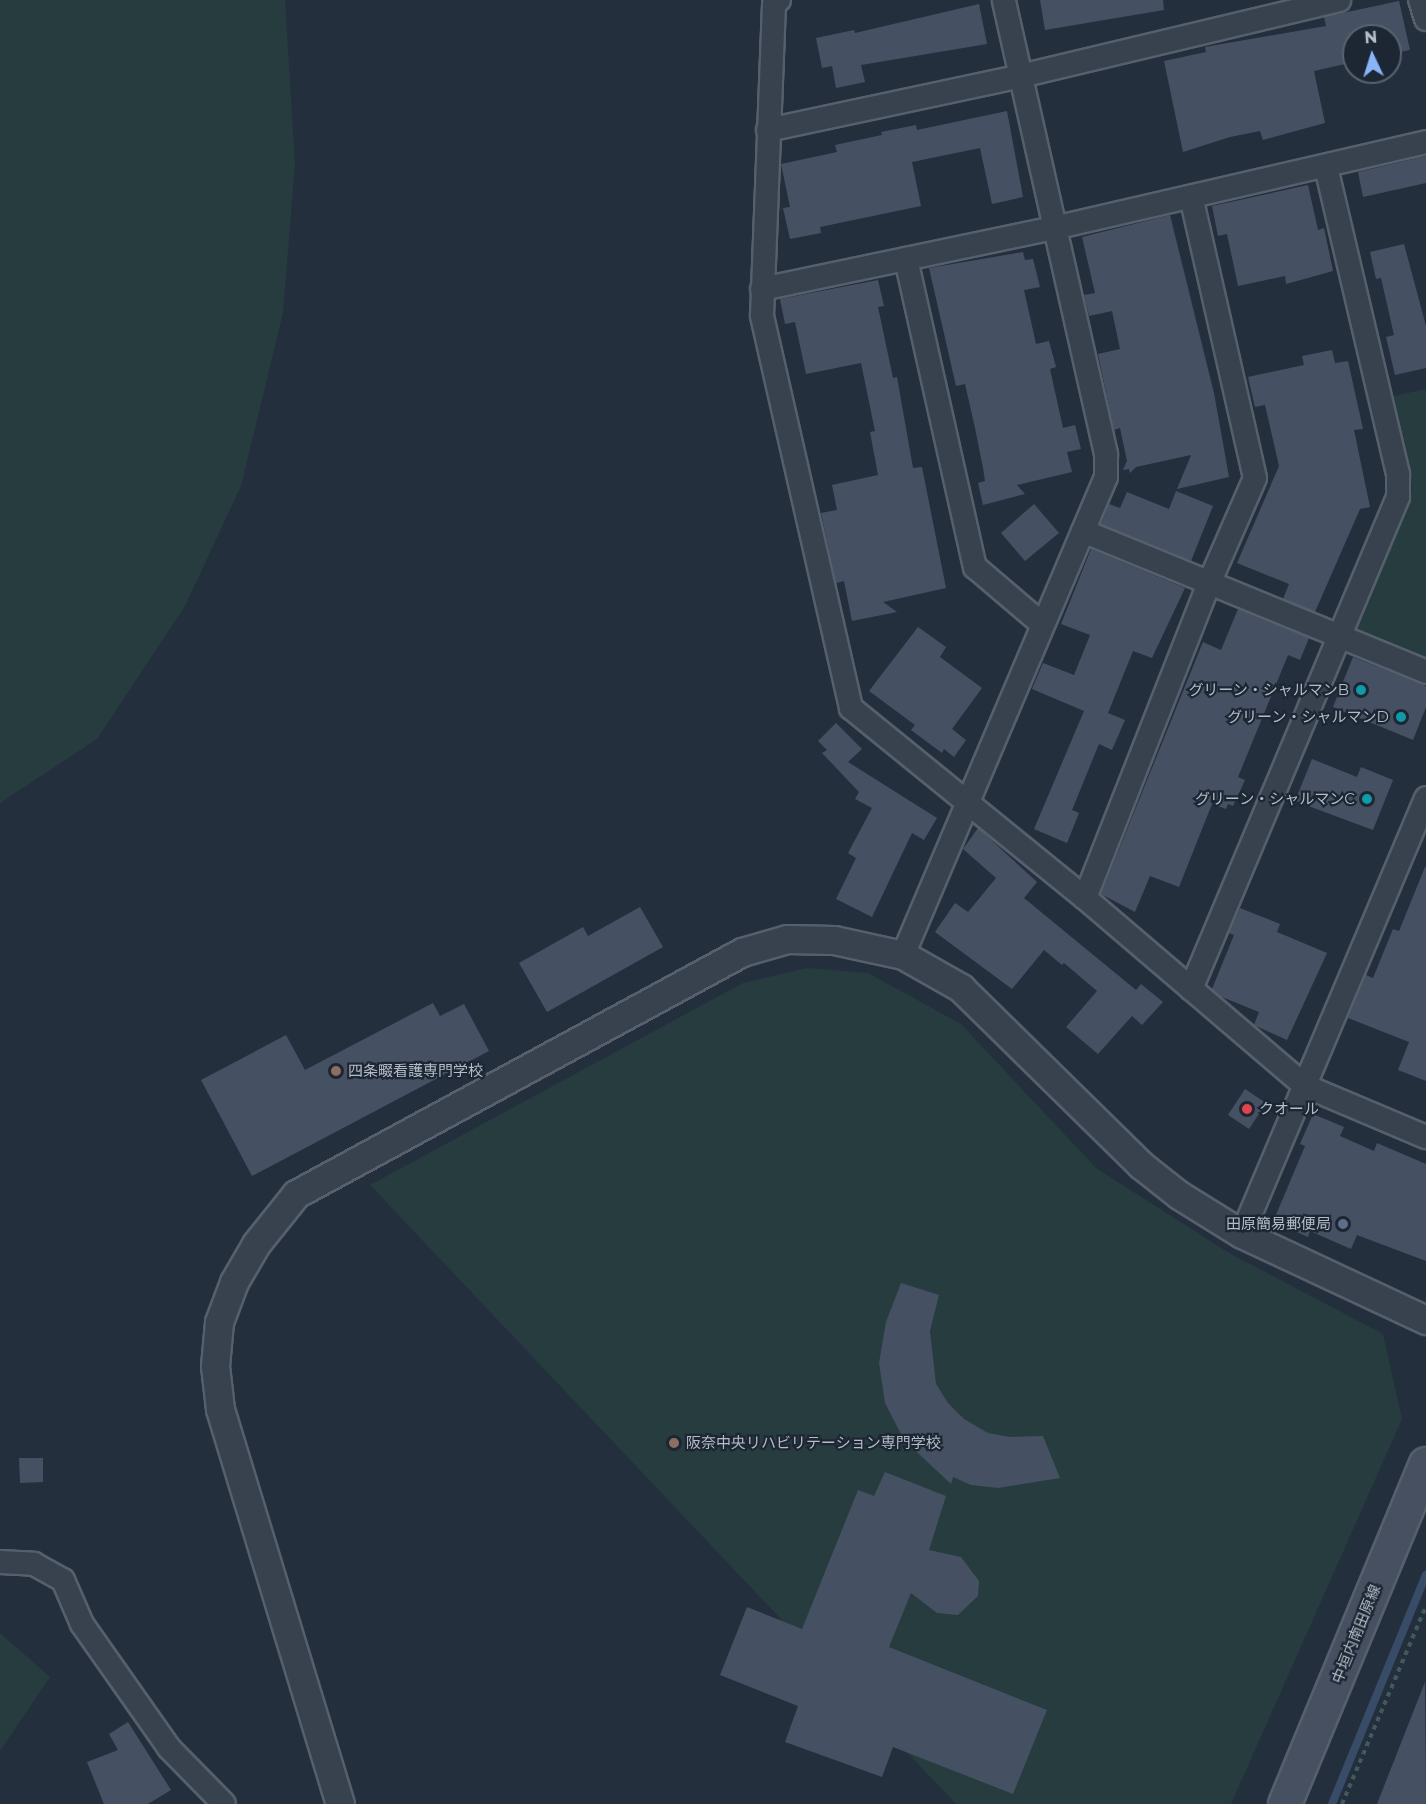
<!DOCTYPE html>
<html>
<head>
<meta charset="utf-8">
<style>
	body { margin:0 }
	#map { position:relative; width:1426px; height:1804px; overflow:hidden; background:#242f3e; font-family:Montserrat,"Noto Sans JP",sans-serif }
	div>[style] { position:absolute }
	.green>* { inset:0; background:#263c3f }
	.stream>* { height:8px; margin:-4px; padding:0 4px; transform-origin:4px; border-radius:4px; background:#394c67 }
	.building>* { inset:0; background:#455162 }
	.path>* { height:4px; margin-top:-2px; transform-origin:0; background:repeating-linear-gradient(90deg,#44595c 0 4.5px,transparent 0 9px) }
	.roads { filter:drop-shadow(2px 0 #565f6c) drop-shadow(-2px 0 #565f6c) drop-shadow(0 2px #565f6c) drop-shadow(0 -2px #565f6c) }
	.minor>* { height:22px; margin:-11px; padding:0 11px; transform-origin:11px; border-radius:11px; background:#38414e }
	.tertiary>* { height:27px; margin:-13.5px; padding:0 13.5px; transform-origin:13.5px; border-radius:13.5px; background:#38414e }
	.secondary>* { height:32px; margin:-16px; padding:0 16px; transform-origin:16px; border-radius:16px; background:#465061 }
	.dots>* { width:16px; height:16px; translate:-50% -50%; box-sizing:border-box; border:3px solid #1d2633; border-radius:50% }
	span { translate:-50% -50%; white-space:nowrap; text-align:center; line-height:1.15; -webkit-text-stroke:4.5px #1d2633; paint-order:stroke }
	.poi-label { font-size:15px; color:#b4bcc9 }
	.right { translate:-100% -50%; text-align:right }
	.left { translate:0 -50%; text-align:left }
	.street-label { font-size:15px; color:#b4bcc9 }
	.north { position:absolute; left:1342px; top:24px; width:60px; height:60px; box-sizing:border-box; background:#1d2633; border:2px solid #59626f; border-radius:50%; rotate:356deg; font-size:16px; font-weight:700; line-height:24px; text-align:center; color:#b4bcc9 }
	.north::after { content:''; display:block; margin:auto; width:21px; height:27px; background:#8ab4f8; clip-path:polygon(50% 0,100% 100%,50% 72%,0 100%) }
</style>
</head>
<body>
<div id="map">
	<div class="green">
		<i style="clip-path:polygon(0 0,285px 0,295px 164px,283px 313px,241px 486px,185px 606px,97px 739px,0 803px)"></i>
		<i style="clip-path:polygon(1426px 389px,1426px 664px,1355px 629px,1412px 488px,1389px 397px)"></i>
		<i style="clip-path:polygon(807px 968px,868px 973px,961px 1024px,1096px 1168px,1229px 1253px,1383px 1334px,1402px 1419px,1231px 1804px,956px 1804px,370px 1185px,743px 983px)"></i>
		<i style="clip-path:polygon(0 1633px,50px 1677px,0 1751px)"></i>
	</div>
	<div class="stream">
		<i style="left:1332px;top:1804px;width:248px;rotate:-67.7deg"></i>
	</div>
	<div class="building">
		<i style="clip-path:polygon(1040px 0,1163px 0,1164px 10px,1045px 30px)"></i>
		<i style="clip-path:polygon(1399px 1px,1410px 50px,1390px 54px,1390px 36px,1354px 36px,1354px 62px,1314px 71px,1325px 123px,1263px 140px,1260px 131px,1230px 137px,1183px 152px,1164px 61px,1206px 52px,1205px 47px,1326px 26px,1324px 17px)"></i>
		<i style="clip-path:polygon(979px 4px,987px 44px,861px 65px,865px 82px,836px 88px,832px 66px,822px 68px,816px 38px,854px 30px,855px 33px)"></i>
		<i style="clip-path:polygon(1007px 111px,1023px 197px,992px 204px,980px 148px,912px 162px,921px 206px,820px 227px,821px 233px,790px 239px,783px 208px,790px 207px,781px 164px,837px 152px,835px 145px,882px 135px,881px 132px,916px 125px,917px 130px)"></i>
		<i style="clip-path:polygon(1426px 156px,1426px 183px,1363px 197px,1358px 172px)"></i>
		<i style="clip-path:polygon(1308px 185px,1318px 230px,1324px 228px,1333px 271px,1286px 284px,1285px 276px,1238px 286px,1227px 234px,1218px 236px,1212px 206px)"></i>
		<i style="clip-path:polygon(1170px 215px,1214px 393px,1229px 477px,1177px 489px,1191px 455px,1136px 467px,1130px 473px,1129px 469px,1123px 470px,1127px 461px,1120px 428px,1114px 430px,1098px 354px,1120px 349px,1112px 311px,1089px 316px,1084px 295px,1095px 293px,1082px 237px)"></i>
		<i style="clip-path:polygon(1404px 244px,1426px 326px,1426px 368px,1395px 375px,1386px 337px,1394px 335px,1381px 278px,1376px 279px,1370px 252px)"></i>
		<i style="clip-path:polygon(1023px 252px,1025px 260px,1033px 259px,1040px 287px,1024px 290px,1036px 344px,1049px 341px,1056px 367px,1050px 369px,1063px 428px,1075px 425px,1081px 449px,1067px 452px,1072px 472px,1017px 485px,1025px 494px,983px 505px,978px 483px,985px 481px,983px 468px,975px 428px,965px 384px,956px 386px,929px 268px)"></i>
		<i style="clip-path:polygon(878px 280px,884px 306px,878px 307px,893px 378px,897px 377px,913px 468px,922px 467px,946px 588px,883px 602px,897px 612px,852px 621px,844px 581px,836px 583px,821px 513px,837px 510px,832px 485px,878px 475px,870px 432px,875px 431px,861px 363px,806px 374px,795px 322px,785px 324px,780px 299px)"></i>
		<i style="clip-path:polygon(1332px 350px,1335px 363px,1348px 361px,1363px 429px,1354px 430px,1370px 507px,1360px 509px,1315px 612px,1283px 599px,1289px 584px,1237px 563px,1279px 466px,1265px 405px,1255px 407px,1248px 377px,1304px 365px,1302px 356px)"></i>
		<i style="clip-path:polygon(1176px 491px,1213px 506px,1191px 561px,1101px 524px,1109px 504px,1120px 508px,1127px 492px,1169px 509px)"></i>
		<i style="clip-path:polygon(1034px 504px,1059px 533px,1025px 561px,1001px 533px)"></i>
		<i style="clip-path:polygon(1091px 549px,1185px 588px,1152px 658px,1133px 651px,1108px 713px,1125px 720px,1112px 750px,1099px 744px,1072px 810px,1079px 813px,1067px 843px,1034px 829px,1084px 711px,1032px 689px,1043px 663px,1074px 675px,1090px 635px,1061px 624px)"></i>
		<i style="clip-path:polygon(1238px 609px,1309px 638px,1300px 660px,1288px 655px,1238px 777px,1245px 780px,1233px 806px,1228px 804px,1226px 809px,1212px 804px,1179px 887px,1150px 876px,1135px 912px,1101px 894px,1203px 642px,1221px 650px)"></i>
		<i style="clip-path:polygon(918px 627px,946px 647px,940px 657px,982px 688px,952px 729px,966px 740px,954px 757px,944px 749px,942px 753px,911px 730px,915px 725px,869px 691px)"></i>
		<i style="clip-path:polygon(1353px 657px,1426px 686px,1426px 707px,1413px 740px,1333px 707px)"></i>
		<i style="clip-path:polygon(836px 723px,862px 749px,848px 762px,937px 818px,924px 840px,912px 833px,872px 917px,836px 899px,856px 858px,848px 853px,872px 808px,855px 799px,859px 792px,822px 753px,827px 750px,818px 741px)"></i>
		<i style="clip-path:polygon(1312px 759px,1357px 777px,1361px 767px,1393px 780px,1373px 830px,1295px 801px)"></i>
		<i style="clip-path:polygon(978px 828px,1037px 882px,1024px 898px,1136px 990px,1141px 984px,1163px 1002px,1142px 1025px,1132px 1016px,1098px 1054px,1066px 1027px,1097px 991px,1064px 963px,1062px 965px,1044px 950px,1012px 989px,935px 932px,955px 903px,968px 912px,996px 878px,963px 849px)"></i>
		<i style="clip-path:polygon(1425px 867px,1426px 867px,1426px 1081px,1398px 1070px,1409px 1042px,1348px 1018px,1366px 975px,1373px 978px,1393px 929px,1399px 931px)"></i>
		<i style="clip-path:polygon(640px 907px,663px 947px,547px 1012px,519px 963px,583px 927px,588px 936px)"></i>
		<i style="clip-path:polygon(1240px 908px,1280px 924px,1277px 932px,1327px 953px,1287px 1040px,1254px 1025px,1259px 1012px,1222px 997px,1212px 989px,1234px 935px,1229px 933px)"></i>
		<i style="clip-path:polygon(433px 1003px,440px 1016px,464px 1004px,489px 1051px,252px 1176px,201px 1080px,286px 1035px,305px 1070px)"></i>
		<i style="clip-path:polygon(1245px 1089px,1266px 1103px,1249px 1129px,1228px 1115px)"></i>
		<i style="clip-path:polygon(1313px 1114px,1344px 1127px,1340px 1136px,1374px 1151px,1377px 1143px,1426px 1164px,1426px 1261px,1357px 1235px,1351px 1249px,1310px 1231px,1308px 1237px,1273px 1222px,1305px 1146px,1300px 1144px)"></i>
		<i style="clip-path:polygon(901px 1283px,939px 1295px,930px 1331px,936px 1384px,948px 1403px,964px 1419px,988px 1433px,1010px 1437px,1043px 1436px,1060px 1478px,998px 1488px,971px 1485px,953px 1477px,951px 1484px,904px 1440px,885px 1403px,879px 1363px,886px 1322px)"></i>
		<i style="clip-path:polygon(19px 1458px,43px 1458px,43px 1482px,20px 1483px)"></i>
		<i style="clip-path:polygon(885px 1472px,946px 1496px,929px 1550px,961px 1557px,979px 1581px,978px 1596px,958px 1615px,937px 1613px,911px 1593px,889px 1647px,1047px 1710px,1013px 1794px,893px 1747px,882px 1777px,785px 1742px,798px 1706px,720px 1675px,747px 1607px,802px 1629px,858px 1490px,874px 1496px)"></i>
		<i style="clip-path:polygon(1425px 1682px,1426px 1804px,1377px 1804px)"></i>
		<i style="clip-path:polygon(128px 1722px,171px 1790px,148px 1804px,104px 1804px,87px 1762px,118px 1750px,109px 1734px)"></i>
	</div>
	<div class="path">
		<i style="left:1342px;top:1804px;width:215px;rotate:-67deg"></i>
	</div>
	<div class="roads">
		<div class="minor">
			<i style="left:779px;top:0;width:6px;rotate:141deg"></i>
			<i style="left:774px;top:4px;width:312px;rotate:92.2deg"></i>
			<i style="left:762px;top:316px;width:402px;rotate:77.2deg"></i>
			<i style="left:851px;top:708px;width:301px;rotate:39.1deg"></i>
			<i style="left:1085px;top:898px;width:289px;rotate:40.5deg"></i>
			<i style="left:1305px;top:1086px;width:131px;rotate:22.9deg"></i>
			<i style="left:1420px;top:0;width:20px;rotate:72deg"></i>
			<i style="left:768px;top:130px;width:259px;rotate:-12deg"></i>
			<i style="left:1021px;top:76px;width:327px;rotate:-13.4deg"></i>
			<i style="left:906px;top:259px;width:316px;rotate:77.4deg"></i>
			<i style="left:975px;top:567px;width:88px;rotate:40.4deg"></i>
			<i style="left:762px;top:289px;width:298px;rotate:-11.8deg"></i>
			<i style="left:1054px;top:228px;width:382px;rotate:-13deg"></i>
			<i style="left:1083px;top:531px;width:371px;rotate:22.3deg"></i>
			<i style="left:1085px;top:898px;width:341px;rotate:-68.5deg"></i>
			<i style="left:1210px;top:581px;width:112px;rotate:-66.4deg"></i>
			<i style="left:1255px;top:478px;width:288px;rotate:-102.8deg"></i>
			<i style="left:903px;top:955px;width:519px;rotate:-66.99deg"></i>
			<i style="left:1106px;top:477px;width:23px;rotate:-90deg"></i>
			<i style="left:1106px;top:454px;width:465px;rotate:-102.7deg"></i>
			<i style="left:1191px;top:989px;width:534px;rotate:-67.18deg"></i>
			<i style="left:1398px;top:497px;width:23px;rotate:-90deg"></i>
			<i style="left:1398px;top:474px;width:314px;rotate:-103.2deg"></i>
			<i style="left:1242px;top:1234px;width:473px;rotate:-67.1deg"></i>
			<i style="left:0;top:1562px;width:34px;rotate:3deg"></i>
			<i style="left:34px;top:1564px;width:33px;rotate:29deg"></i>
			<i style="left:63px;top:1580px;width:48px;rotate:66.6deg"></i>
			<i style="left:82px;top:1624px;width:151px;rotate:54.9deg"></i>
			<i style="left:169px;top:1748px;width:78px;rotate:45.5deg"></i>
		</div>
		<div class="tertiary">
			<i style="left:340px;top:1804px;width:413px;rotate:-106.9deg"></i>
			<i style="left:220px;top:1409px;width:43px;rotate:-96.6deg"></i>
			<i style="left:215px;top:1366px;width:44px;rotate:-84.8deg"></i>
			<i style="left:219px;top:1322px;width:43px;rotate:-69.4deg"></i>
			<i style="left:234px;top:1282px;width:44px;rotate:-59.9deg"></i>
			<i style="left:256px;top:1244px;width:64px;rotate:-51.3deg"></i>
			<i style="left:296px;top:1194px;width:507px;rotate:-28.48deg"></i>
			<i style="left:742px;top:952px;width:47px;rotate:-16.1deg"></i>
			<i style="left:787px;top:939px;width:47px;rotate:1.2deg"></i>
			<i style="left:834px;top:940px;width:71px;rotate:12.3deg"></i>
			<i style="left:903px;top:955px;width:67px;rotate:29.6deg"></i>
			<i style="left:961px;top:988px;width:252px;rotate:44.5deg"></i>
			<i style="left:1141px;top:1165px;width:48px;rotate:38.3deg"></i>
			<i style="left:1179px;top:1195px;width:74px;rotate:31.8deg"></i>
			<i style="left:1242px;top:1234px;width:203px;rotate:25.1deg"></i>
		</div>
		<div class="secondary">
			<i style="left:1285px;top:1804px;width:368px;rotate:-67.5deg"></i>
		</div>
	</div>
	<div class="dots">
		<i style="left:1361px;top:690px;background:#0f9aa8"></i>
		<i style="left:1401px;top:717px;background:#0f9aa8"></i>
		<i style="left:1367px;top:799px;background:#0f9aa8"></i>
		<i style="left:336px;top:1071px;background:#8d6e63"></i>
		<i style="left:1247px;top:1109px;background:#e0444e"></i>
		<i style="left:1343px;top:1224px;background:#5c6f8a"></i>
		<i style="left:674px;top:1443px;background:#8d6e63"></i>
	</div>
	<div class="poi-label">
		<span class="right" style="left:1349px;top:690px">グリーン・シャルマンB</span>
		<span class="right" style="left:1389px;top:717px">グリーン・シャルマンD</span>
		<span class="right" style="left:1355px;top:799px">グリーン・シャルマンC</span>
		<span class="left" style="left:348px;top:1071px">四条畷看護専門学校</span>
		<span class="left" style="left:1259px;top:1109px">クオール</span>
		<span class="right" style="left:1331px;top:1224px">田原簡易郵便局</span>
		<span class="left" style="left:686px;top:1443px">阪奈中央リハビリテーション専門学校</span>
	</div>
	<div class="street-label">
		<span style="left:1356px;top:1634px;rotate:-68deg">中垣内南田原線</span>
	</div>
	<div class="north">N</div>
</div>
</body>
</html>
